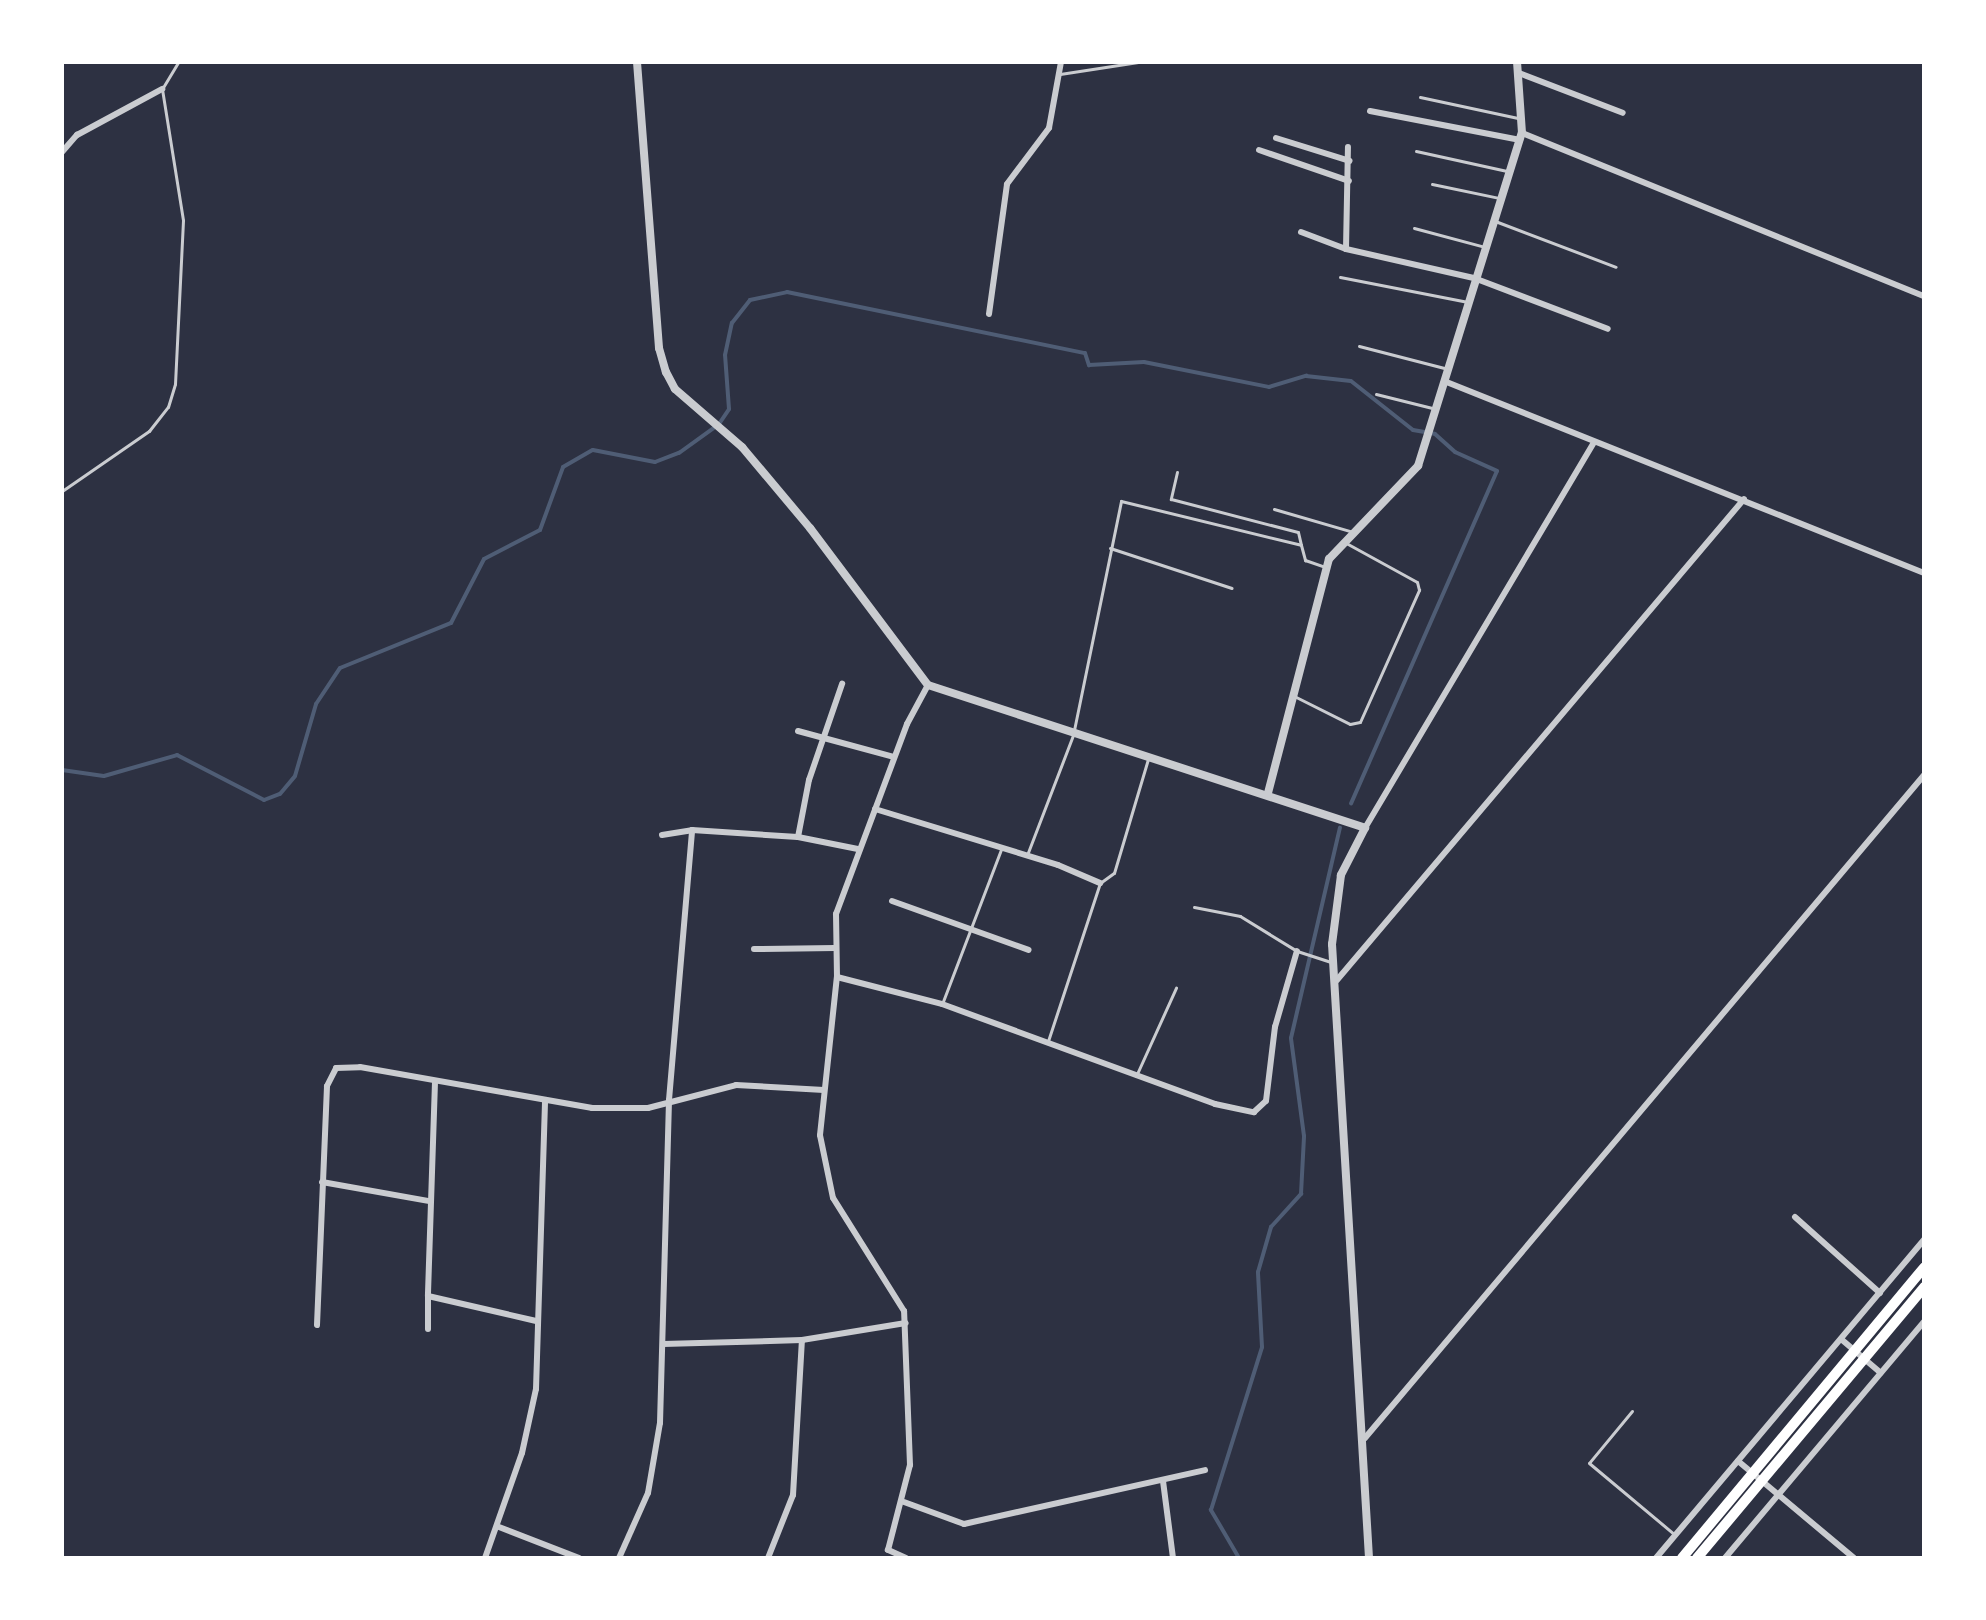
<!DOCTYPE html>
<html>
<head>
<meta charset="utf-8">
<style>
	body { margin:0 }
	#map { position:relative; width:1986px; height:1620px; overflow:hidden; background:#2d3142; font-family:"PT Sans Narrow",sans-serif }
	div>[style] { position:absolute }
	.stream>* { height:4px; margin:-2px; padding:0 2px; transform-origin:2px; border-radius:2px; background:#4f5d75 }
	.service>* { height:3px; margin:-1.5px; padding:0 1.5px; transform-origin:1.5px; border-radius:1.5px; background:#caccd0 }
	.minor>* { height:6px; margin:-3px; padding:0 3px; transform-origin:3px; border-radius:3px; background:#caccd0 }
	.tertiary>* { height:8px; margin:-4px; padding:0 4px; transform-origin:4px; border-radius:4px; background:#caccd0 }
	.primary>* { height:10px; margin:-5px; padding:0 5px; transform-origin:5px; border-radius:5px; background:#fff }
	span { translate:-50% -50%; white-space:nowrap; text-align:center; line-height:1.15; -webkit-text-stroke:8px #fff; paint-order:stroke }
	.frame { position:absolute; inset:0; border:64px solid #fff; pointer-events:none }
</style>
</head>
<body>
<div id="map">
	<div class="stream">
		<i style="left:62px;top:770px;width:42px;rotate:8.1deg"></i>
		<i style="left:104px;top:776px;width:76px;rotate:-16deg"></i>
		<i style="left:177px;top:755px;width:98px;rotate:27.3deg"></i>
		<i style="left:264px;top:800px;width:17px;rotate:-21deg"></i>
		<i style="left:280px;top:794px;width:23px;rotate:-50deg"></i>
		<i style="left:295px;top:776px;width:75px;rotate:-73.7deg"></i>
		<i style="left:316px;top:704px;width:43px;rotate:-56.3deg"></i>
		<i style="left:340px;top:668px;width:120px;rotate:-22.1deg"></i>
		<i style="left:451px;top:623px;width:72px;rotate:-62.7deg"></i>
		<i style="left:484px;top:559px;width:63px;rotate:-27.4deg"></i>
		<i style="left:540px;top:530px;width:67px;rotate:-69.9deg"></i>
		<i style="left:563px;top:467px;width:34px;rotate:-30deg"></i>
		<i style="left:593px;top:450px;width:63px;rotate:11deg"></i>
		<i style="left:655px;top:462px;width:26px;rotate:-21deg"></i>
		<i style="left:679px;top:453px;width:49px;rotate:-35.9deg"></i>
		<i style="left:719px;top:424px;width:18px;rotate:-56deg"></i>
		<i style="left:729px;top:409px;width:54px;rotate:-94.2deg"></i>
		<i style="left:725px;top:355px;width:33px;rotate:-78deg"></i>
		<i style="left:732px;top:323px;width:29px;rotate:-52deg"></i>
		<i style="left:750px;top:300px;width:38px;rotate:-12deg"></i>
		<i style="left:787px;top:292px;width:304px;rotate:11.6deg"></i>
		<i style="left:1085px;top:353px;width:13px;rotate:72deg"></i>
		<i style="left:1089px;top:365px;width:55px;rotate:-3.1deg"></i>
		<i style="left:1144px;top:362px;width:127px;rotate:11.3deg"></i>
		<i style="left:1269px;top:387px;width:39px;rotate:-17deg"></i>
		<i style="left:1306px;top:376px;width:45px;rotate:6.3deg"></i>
		<i style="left:1351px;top:381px;width:79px;rotate:38.3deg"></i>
		<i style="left:1413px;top:430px;width:22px;rotate:10deg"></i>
		<i style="left:1435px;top:434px;width:27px;rotate:42deg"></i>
		<i style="left:1455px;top:452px;width:46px;rotate:24.3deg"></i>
		<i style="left:1497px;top:471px;width:363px;rotate:113.7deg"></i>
		<i style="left:1239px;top:1558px;width:56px;rotate:-120.3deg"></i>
		<i style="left:1211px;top:1510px;width:171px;rotate:-72.6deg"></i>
		<i style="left:1262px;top:1347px;width:75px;rotate:-93.1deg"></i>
		<i style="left:1258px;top:1272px;width:47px;rotate:-73.9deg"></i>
		<i style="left:1271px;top:1227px;width:45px;rotate:-47.7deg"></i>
		<i style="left:1301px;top:1194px;width:58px;rotate:-87deg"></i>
		<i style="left:1304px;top:1136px;width:99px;rotate:-97.6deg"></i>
		<i style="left:1291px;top:1038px;width:216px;rotate:-76.9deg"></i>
	</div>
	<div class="service">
		<i style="left:1060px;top:74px;width:79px;rotate:-8.7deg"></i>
		<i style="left:1420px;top:97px;width:100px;rotate:12.1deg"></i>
		<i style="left:1416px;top:151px;width:93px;rotate:12.4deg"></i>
		<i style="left:1432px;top:184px;width:68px;rotate:11.8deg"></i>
		<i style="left:1495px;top:221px;width:129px;rotate:20.8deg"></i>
		<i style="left:1414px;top:228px;width:73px;rotate:15deg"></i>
		<i style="left:1340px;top:277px;width:129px;rotate:11.1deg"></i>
		<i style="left:1359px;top:346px;width:92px;rotate:14.5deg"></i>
		<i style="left:1376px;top:394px;width:62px;rotate:14deg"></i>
		<i style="left:1177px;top:472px;width:28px;rotate:103deg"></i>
		<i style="left:1171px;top:499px;width:131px;rotate:14.6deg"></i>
		<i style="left:1298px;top:532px;width:13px;rotate:77deg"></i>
		<i style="left:62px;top:491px;width:106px;rotate:-34.6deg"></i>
		<i style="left:149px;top:431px;width:31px;rotate:-52deg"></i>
		<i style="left:168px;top:407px;width:24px;rotate:-73deg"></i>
		<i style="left:175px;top:384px;width:164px;rotate:-87.2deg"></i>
		<i style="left:183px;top:220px;width:133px;rotate:-99.1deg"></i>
		<i style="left:162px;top:89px;width:31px;rotate:-59deg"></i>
		<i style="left:1274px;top:509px;width:82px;rotate:16.2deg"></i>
		<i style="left:1110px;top:548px;width:128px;rotate:18.2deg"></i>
		<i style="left:1296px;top:697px;width:60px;rotate:26.6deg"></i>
		<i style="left:1350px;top:724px;width:10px;rotate:-11deg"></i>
		<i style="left:1360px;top:722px;width:145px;rotate:-65.9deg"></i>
		<i style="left:1419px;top:590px;width:8px;rotate:-104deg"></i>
		<i style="left:1417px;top:582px;width:81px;rotate:-151.2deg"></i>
		<i style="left:1027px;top:855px;width:129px;rotate:-69deg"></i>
		<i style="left:1073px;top:735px;width:239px;rotate:-78.4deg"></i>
		<i style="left:1121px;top:501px;width:185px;rotate:13.7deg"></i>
		<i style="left:1301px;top:545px;width:16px;rotate:75deg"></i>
		<i style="left:1305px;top:560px;width:21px;rotate:19deg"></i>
		<i style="left:1194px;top:907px;width:47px;rotate:11.1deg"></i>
		<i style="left:1240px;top:916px;width:67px;rotate:31.6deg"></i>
		<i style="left:1297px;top:951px;width:38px;rotate:18deg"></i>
		<i style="left:942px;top:1004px;width:168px;rotate:-69.1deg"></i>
		<i style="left:1048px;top:1041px;width:166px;rotate:-71.8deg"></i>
		<i style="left:1100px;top:883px;width:17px;rotate:-36deg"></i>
		<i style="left:1114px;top:873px;width:119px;rotate:-73.4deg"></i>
		<i style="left:1136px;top:1076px;width:97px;rotate:-65.6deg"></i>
		<i style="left:1632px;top:1411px;width:67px;rotate:129.6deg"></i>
		<i style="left:1589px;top:1463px;width:112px;rotate:39.9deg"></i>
	</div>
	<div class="minor">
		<i style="left:1519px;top:73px;width:111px;rotate:21deg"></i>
		<i style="left:1370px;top:111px;width:153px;rotate:10.9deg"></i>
		<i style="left:1522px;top:133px;width:434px;rotate:22.1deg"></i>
		<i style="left:1276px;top:138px;width:77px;rotate:17.3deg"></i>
		<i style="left:1259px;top:150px;width:95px;rotate:19deg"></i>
		<i style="left:62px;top:152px;width:23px;rotate:-49deg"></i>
		<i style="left:77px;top:135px;width:97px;rotate:-28.4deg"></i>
		<i style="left:1301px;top:232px;width:48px;rotate:20.7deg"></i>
		<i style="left:1346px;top:249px;width:131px;rotate:12.8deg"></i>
		<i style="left:1474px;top:278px;width:143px;rotate:20.8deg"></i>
		<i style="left:1346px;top:249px;width:102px;rotate:-88.9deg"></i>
		<i style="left:989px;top:314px;width:131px;rotate:-82.1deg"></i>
		<i style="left:1007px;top:184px;width:70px;rotate:-53.1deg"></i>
		<i style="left:1049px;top:128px;width:67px;rotate:-79.7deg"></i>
		<i style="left:1444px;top:381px;width:517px;rotate:21.8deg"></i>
		<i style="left:798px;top:731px;width:99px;rotate:15.2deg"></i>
		<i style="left:875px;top:809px;width:191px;rotate:17deg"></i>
		<i style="left:1058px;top:865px;width:46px;rotate:23.2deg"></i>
		<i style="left:1365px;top:828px;width:448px;rotate:-59.3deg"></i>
		<i style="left:662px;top:835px;width:30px;rotate:-9deg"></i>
		<i style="left:692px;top:830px;width:106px;rotate:3.8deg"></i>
		<i style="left:798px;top:837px;width:61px;rotate:11.3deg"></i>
		<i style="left:798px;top:837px;width:58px;rotate:-79.1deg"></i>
		<i style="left:809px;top:780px;width:102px;rotate:-71deg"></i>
		<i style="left:892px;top:901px;width:145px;rotate:19.7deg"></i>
		<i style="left:754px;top:949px;width:81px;rotate:-0.7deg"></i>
		<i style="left:837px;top:977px;width:108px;rotate:14.4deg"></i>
		<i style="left:942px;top:1004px;width:291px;rotate:20.1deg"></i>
		<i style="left:1215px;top:1104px;width:40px;rotate:12deg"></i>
		<i style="left:1254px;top:1112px;width:16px;rotate:-43deg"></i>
		<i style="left:1266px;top:1101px;width:75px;rotate:-83.1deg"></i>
		<i style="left:1275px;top:1027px;width:79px;rotate:-73.9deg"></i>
		<i style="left:1337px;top:980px;width:630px;rotate:-49.76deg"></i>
		<i style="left:435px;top:1082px;width:214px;rotate:91.9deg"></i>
		<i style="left:428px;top:1296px;width:111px;rotate:13deg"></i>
		<i style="left:322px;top:1182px;width:109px;rotate:10.1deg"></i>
		<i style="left:1795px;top:1217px;width:114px;rotate:41.8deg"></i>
		<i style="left:317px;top:1325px;width:239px;rotate:-87.6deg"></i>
		<i style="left:327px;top:1086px;width:20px;rotate:-63deg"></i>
		<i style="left:336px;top:1068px;width:24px;rotate:-2deg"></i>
		<i style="left:360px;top:1067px;width:236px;rotate:10deg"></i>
		<i style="left:592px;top:1108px;width:56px"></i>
		<i style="left:648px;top:1108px;width:91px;rotate:-14.6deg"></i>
		<i style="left:736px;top:1085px;width:88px;rotate:3.3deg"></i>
		<i style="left:428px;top:1329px;width:33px;rotate:-90deg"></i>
		<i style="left:1841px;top:1339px;width:52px;rotate:40.4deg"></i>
		<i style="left:663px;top:1344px;width:139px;rotate:-1.6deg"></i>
		<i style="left:802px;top:1340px;width:105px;rotate:-9.3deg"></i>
		<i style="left:1365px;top:1438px;width:867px;rotate:-49.86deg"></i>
		<i style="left:1738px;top:1461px;width:151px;rotate:39.9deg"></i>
		<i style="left:1163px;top:1481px;width:78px;rotate:82.6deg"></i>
		<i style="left:904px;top:1502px;width:64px;rotate:20.1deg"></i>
		<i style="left:964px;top:1524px;width:247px;rotate:-12.6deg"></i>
		<i style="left:499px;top:1527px;width:86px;rotate:21.2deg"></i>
		<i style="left:485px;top:1558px;width:111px;rotate:-70.6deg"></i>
		<i style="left:522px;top:1453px;width:66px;rotate:-77.7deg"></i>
		<i style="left:536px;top:1389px;width:289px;rotate:-88.2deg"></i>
		<i style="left:619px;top:1558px;width:71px;rotate:-66deg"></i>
		<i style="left:648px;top:1493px;width:71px;rotate:-80.3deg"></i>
		<i style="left:660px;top:1423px;width:323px;rotate:-88.4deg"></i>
		<i style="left:669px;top:1100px;width:271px;rotate:-85.1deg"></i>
		<i style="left:768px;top:1558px;width:68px;rotate:-68.4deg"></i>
		<i style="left:793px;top:1495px;width:155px;rotate:-86.7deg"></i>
		<i style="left:906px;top:1558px;width:20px;rotate:-156deg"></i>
		<i style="left:888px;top:1550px;width:88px;rotate:-75.5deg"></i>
		<i style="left:910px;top:1465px;width:154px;rotate:-92.2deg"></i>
		<i style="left:904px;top:1311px;width:133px;rotate:-122.1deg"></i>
		<i style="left:833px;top:1198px;width:64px;rotate:-101.7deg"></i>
		<i style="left:820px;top:1135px;width:159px;rotate:-83.9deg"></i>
		<i style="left:837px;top:977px;width:63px;rotate:-90.9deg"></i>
		<i style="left:836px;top:914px;width:203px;rotate:-69.5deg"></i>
		<i style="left:907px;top:724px;width:44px;rotate:-61.7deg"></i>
		<i style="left:1656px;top:1558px;width:416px;rotate:-49.9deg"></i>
		<i style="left:1725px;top:1558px;width:309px;rotate:-49.9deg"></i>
	</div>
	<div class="tertiary">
		<i style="left:637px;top:62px;width:287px;rotate:85.6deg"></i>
		<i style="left:659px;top:348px;width:25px;rotate:74deg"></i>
		<i style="left:666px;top:372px;width:19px;rotate:62deg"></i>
		<i style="left:675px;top:389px;width:89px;rotate:40.9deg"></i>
		<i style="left:742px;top:447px;width:106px;rotate:50deg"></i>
		<i style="left:810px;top:528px;width:196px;rotate:53.1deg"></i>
		<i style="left:928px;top:685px;width:460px;rotate:18.1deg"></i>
		<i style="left:1365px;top:828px;width:53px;rotate:117.1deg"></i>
		<i style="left:1341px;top:875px;width:70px;rotate:97.4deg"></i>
		<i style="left:1332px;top:944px;width:615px;rotate:86.55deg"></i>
		<i style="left:1268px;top:793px;width:242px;rotate:-75.4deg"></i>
		<i style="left:1329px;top:559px;width:129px;rotate:-46.3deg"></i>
		<i style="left:1418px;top:466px;width:349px;rotate:-72.7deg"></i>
		<i style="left:1522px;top:133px;width:71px;rotate:-94deg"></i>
	</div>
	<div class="primary">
		<i style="left:1682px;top:1558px;width:378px;rotate:-50.2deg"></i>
		<i style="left:1697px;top:1558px;width:354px;rotate:-50deg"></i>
	</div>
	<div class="frame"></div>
</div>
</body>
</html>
